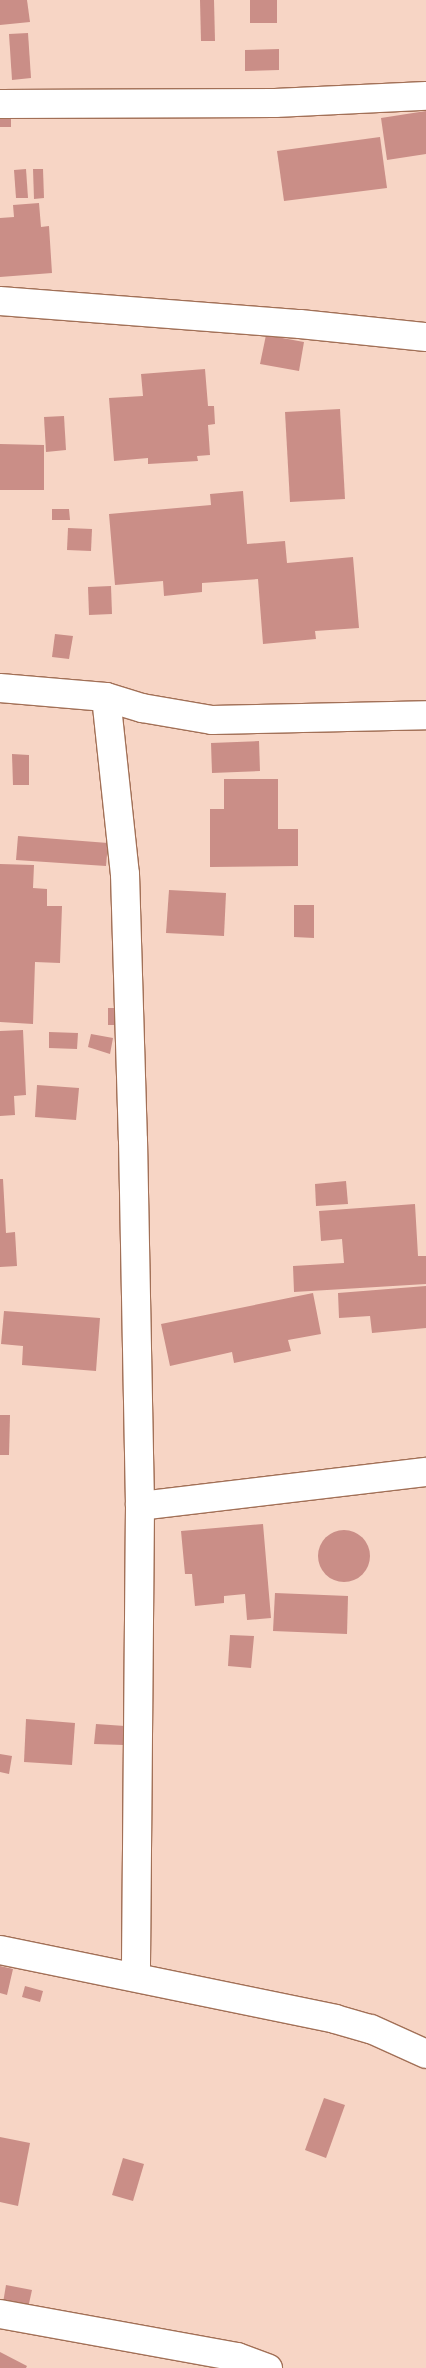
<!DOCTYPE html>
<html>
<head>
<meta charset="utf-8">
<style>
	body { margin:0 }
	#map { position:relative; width:426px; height:2368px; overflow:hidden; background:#f7d5c5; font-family:Roboto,sans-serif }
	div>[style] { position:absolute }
	.building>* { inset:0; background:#ca8e87 }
	.round { border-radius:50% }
	.roads { filter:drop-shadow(1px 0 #a27057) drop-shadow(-1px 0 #a27057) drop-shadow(0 1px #a27057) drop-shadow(0 -1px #a27057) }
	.minor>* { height:28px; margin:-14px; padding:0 14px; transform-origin:14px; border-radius:14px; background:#fff }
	span { translate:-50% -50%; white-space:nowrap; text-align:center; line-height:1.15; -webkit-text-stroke:4px #f7d5c5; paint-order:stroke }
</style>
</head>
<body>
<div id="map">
	<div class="building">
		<i style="clip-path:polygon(0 0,27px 0,30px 22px,0 25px)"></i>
		<i style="clip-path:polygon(200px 0,214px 0,215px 41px,201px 41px)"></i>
		<i style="clip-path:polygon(250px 0,277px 0,277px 23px,250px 23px)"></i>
		<i style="clip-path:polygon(28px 33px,31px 78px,12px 80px,9px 34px)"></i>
		<i style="clip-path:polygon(279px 49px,279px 70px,245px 71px,245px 50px)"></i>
		<i style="clip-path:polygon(426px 111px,426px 154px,387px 160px,381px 118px)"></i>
		<i style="clip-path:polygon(0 117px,11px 118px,11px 127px,0 127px)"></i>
		<i style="clip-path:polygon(380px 137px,387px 188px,284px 201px,277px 151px)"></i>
		<i style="clip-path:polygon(26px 169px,28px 198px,16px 198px,14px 170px)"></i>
		<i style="clip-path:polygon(33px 169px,43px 169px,44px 198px,34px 199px)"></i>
		<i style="clip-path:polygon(39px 203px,41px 227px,49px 226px,52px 273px,0 277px,0 218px,14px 217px,13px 205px)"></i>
		<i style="clip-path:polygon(266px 335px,304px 342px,299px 371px,260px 364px)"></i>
		<i style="clip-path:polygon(205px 369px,208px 406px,214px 406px,215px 424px,208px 425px,210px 455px,197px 456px,198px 461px,148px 464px,148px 458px,114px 461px,109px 398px,143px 396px,141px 374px)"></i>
		<i style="clip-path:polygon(340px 409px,345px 499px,290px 502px,285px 412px)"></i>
		<i style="clip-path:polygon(64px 416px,66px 450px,46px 452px,44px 417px)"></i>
		<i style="clip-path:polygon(0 444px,44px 445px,44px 490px,0 490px)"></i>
		<i style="clip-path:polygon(243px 491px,247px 544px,285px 541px,287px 563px,353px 557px,359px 628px,315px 631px,316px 639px,263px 644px,258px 579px,202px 583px,202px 592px,164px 596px,163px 581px,115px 585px,109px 514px,211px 505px,210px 494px)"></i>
		<i style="clip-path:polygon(52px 509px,69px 509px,70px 520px,52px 520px)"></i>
		<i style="clip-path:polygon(68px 528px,92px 529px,91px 551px,67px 550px)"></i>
		<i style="clip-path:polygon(111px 586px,112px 614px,89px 615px,88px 587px)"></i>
		<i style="clip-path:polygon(55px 634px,73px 636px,69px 659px,52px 657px)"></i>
		<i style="clip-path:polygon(259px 741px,260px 771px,212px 773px,211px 743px)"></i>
		<i style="clip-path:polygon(12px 754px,29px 755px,29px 785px,13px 785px)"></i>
		<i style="clip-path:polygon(224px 779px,278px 779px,278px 829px,298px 829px,298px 866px,210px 867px,210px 809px,224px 809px)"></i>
		<i style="clip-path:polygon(18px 836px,108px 843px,106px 866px,16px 860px)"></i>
		<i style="clip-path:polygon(0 864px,34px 865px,33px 888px,47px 889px,47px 906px,62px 906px,60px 963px,35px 962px,33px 1024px,0 1022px)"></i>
		<i style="clip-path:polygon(169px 890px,226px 893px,224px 936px,166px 933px)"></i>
		<i style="clip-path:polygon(294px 905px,314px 905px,314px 938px,294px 937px)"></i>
		<i style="clip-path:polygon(108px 1008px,120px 1008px,120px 1025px,108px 1025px)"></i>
		<i style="clip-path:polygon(23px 1030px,26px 1095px,14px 1096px,15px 1115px,0 1116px,0 1031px)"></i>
		<i style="clip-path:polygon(49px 1032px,78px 1033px,77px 1049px,49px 1048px)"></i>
		<i style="clip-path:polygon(91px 1034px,113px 1038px,110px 1054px,88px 1047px)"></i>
		<i style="clip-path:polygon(37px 1085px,79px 1088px,76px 1120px,35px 1117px)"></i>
		<i style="clip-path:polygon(0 1179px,3px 1179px,6px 1233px,15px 1232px,17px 1266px,0 1267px)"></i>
		<i style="clip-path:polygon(346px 1181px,348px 1204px,316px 1206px,315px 1184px)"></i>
		<i style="clip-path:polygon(415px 1204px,418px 1256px,426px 1256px,426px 1284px,294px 1292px,293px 1266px,344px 1263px,342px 1239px,321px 1241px,319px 1211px)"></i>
		<i style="clip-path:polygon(426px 1286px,426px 1328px,372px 1333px,370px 1316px,339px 1318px,338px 1293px)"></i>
		<i style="clip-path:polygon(313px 1293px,321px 1334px,288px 1340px,291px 1351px,234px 1363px,232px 1352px,170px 1366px,161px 1324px)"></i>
		<i style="clip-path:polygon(4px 1311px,100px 1318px,96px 1371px,22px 1365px,23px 1346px,1px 1344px)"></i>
		<i style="clip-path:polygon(0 1415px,10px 1415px,9px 1455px,0 1455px)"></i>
		<i style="clip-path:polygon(263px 1524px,271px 1618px,247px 1620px,245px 1594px,224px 1596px,224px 1603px,195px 1606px,192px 1574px,185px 1574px,181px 1531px)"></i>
		<i class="round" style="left:318px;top:1530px;width:52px;height:52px"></i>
		<i style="clip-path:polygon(275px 1593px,348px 1596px,347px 1634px,273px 1631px)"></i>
		<i style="clip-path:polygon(230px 1635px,254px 1636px,251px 1668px,228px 1666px)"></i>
		<i style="clip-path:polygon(26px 1719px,75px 1723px,72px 1765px,24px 1762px)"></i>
		<i style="clip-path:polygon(96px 1724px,125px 1726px,124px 1745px,94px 1744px)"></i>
		<i style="clip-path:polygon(0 1754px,12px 1756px,9px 1774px,0 1772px)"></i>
		<i style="clip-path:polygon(0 1966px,13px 1969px,7px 1995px,0 1993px)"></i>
		<i style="clip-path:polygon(25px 1986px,43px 1991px,40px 2002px,22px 1997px)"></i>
		<i style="clip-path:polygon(324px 2098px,345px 2105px,326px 2158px,305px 2150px)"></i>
		<i style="clip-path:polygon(0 2137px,30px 2143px,18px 2206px,0 2202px)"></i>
		<i style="clip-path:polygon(123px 2158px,144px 2164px,133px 2201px,112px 2195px)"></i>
		<i style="clip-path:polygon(6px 2285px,32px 2290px,28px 2308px,3px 2303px)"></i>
		<i style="clip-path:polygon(0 2352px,27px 2366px,26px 2368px,0 2368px)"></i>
	</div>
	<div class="roads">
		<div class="minor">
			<i style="left:0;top:104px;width:275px;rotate:-0.2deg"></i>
			<i style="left:275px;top:103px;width:151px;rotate:-2.7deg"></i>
			<i style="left:0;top:301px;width:301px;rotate:4.4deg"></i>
			<i style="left:300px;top:324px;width:127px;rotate:5.9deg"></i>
			<i style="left:0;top:688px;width:106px;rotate:4.9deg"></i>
			<i style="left:106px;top:697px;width:38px;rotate:17deg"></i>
			<i style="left:142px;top:708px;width:71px;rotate:9.7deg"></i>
			<i style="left:212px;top:720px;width:214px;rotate:-1.3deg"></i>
			<i style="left:106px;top:697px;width:178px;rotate:83.9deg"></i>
			<i style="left:125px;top:874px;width:266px;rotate:88.3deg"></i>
			<i style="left:133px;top:1140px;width:366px;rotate:88.9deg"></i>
			<i style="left:140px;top:1506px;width:470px;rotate:90.5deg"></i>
			<i style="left:140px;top:1506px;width:288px;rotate:-6.8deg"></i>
			<i style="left:0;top:1950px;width:342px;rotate:11.6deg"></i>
			<i style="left:335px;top:2019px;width:37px;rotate:16deg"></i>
			<i style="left:371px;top:2029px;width:60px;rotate:24.4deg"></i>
			<i style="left:0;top:2314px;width:241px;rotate:10.3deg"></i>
			<i style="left:237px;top:2357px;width:33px;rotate:20deg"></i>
		</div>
	</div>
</div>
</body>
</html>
